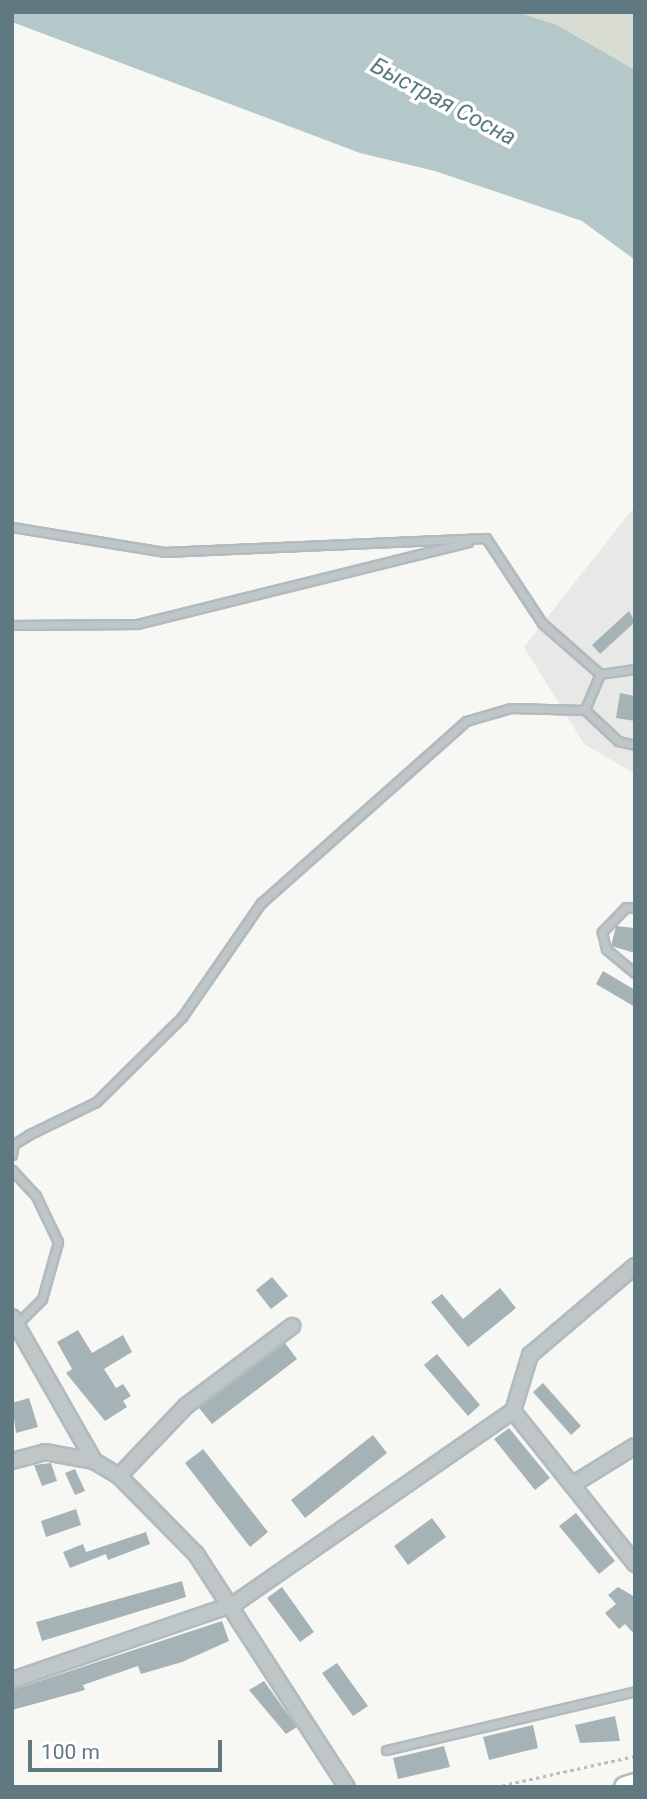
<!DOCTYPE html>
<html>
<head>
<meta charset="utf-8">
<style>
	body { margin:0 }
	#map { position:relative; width:647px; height:1799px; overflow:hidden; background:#f7f7f4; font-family:Roboto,sans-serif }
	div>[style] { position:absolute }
	.built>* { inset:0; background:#e8e8e7 }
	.green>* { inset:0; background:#d8dcd2 }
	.water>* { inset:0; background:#b5c8c9 }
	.building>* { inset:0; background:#a6b3b6 }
	.path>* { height:2.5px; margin-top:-1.25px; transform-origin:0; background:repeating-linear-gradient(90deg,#b9bec0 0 3.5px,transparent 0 7px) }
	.roads { filter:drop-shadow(2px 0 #b1babd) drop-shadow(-2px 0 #b1babd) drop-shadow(0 2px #b1babd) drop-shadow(0 -2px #b1babd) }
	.service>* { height:7px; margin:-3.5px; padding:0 3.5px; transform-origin:3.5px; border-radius:3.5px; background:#bfc6c8 }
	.minor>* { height:14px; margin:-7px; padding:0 7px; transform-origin:7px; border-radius:7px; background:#bfc6c8 }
	.secondary>* { height:21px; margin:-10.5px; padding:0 10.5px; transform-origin:10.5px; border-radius:10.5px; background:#fff }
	span { translate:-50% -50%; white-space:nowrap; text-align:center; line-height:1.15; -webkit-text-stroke:7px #fff; paint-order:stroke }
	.water-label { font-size:23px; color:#5a797c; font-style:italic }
	.frame { position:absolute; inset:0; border:14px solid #607981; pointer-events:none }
	.scale { position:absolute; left:28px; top:1740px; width:194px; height:32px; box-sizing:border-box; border:4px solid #607981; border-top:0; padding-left:9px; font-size:21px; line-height:24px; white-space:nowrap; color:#607981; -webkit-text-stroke:5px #fff; paint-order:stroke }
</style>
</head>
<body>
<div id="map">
	<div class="built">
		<i style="clip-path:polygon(635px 506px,635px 774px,584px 744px,524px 647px)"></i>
	</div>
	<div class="green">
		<i style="clip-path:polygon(517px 12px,635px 12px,635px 70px,557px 25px)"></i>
	</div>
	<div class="water">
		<i style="clip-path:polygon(12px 12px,517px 12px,557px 25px,635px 70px,635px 260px,582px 221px,435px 171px,360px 153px,12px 22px)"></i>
	</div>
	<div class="building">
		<i style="clip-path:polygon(629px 611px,635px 622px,600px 654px,592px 645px)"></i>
		<i style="clip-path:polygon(620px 693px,635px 696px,635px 721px,616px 718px)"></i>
		<i style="clip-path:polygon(616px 926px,635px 928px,635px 953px,611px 946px)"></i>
		<i style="clip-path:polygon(603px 971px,635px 990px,635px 1007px,596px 984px)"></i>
		<i style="clip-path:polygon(272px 1277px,288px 1296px,271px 1309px,256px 1290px)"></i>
		<i style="clip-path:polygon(500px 1288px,516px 1308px,468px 1347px,431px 1302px,442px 1294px,463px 1319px)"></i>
		<i style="clip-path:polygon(78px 1330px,92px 1353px,123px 1335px,132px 1352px,104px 1369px,116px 1388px,123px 1384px,131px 1396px,123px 1401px,127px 1407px,105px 1421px,66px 1373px,72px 1369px,57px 1342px)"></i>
		<i style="clip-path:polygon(285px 1343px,297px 1359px,212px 1424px,199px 1408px)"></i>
		<i style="clip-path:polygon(437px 1354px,480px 1405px,468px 1416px,424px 1365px)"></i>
		<i style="clip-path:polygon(543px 1383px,581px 1426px,571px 1435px,533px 1392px)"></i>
		<i style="clip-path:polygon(29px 1398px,38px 1427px,16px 1433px,12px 1403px)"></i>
		<i style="clip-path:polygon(509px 1428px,550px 1478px,535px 1490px,494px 1439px)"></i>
		<i style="clip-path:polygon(373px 1435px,387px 1453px,305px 1518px,291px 1500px)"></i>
		<i style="clip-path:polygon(203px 1449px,268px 1532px,250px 1547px,185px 1463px)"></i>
		<i style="clip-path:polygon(51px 1463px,57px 1481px,42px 1486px,34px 1465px)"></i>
		<i style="clip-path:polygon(75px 1469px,85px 1491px,75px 1495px,65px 1473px)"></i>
		<i style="clip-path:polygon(76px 1509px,81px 1525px,46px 1537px,41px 1521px)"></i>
		<i style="clip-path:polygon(576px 1513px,615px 1561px,599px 1574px,559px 1526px)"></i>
		<i style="clip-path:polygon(432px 1518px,446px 1537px,408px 1565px,394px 1546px)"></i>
		<i style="clip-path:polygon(146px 1532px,150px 1544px,108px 1560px,106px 1554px,70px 1568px,63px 1552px,83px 1544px,86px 1552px)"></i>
		<i style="clip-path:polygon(182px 1581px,186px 1597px,42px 1641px,36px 1622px)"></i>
		<i style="clip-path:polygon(282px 1587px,314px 1632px,300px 1642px,267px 1598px)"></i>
		<i style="clip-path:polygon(618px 1587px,635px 1597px,635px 1635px,625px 1624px,619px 1629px,605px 1613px,616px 1604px,608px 1595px)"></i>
		<i style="clip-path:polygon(222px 1621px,229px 1641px,182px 1662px,141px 1674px,138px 1666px,83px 1685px,85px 1690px,12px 1710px,12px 1690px)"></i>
		<i style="clip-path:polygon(337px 1663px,368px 1706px,353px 1716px,322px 1673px)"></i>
		<i style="clip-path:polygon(264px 1681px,297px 1727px,286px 1734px,249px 1690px)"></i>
		<i style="clip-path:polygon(615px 1716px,620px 1741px,580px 1743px,575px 1725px)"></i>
		<i style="clip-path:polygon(533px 1725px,538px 1748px,489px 1760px,483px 1737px)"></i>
		<i style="clip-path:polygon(444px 1746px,450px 1767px,398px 1779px,393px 1758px)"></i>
	</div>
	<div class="path">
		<i style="left:495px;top:1787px;width:143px;rotate:-12.5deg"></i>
	</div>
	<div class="roads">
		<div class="service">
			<i style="left:12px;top:527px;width:154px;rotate:9.3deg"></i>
			<i style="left:164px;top:552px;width:322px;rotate:-2.5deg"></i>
			<i style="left:486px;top:538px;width:102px;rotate:56.6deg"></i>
			<i style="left:542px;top:623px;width:77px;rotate:41.3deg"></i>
			<i style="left:12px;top:625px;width:125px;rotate:-0.5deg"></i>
			<i style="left:137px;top:624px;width:341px;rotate:-13.9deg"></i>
			<i style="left:635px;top:669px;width:35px;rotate:172deg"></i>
			<i style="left:600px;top:674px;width:39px;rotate:113deg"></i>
			<i style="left:585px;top:710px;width:45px;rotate:43.2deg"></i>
			<i style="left:618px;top:741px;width:17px;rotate:13deg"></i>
			<i style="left:635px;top:908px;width:9px;rotate:-174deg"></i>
			<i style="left:626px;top:907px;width:35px;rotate:134deg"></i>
			<i style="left:602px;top:932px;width:17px;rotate:77deg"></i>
			<i style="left:606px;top:949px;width:38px;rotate:40deg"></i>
			<i style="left:12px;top:1155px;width:11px;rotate:-80deg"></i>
			<i style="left:14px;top:1144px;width:19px;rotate:-32deg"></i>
			<i style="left:30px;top:1134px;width:73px;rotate:-25.9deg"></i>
			<i style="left:96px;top:1102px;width:121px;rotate:-44.7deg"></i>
			<i style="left:182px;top:1017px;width:139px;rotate:-55.3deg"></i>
			<i style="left:261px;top:903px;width:274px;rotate:-41.6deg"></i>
			<i style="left:466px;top:721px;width:47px;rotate:-16.1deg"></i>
			<i style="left:511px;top:708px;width:74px;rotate:1.5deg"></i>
			<i style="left:12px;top:1170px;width:35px;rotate:47deg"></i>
			<i style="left:36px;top:1196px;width:51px;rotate:64.4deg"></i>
			<i style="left:58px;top:1242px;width:59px;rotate:105.7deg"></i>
			<i style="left:42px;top:1299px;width:34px;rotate:135deg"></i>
			<i style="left:386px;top:1750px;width:256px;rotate:-13.3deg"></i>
		</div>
		<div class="minor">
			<i style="left:12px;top:1317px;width:166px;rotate:60.3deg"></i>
			<i style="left:94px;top:1461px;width:29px;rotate:31deg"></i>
			<i style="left:119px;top:1476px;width:110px;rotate:45.4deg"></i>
			<i style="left:196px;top:1554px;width:278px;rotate:57.1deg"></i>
			<i style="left:513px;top:1411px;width:196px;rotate:51.4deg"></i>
			<i style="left:12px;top:1461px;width:34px;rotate:-15deg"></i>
			<i style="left:45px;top:1452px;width:50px;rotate:10.4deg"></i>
			<i style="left:119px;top:1476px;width:97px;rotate:-46.3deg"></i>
			<i style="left:186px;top:1406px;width:133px;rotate:-37deg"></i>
			<i style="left:572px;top:1485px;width:74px;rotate:-31.8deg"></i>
			<i style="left:12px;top:1680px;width:235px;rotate:-18.9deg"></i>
			<i style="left:234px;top:1604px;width:339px;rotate:-34.7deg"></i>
			<i style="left:513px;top:1411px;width:59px;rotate:-73.1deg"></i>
			<i style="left:530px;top:1355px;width:138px;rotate:-40.3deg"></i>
		</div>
		<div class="secondary">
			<i style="left:625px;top:1787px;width:10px;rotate:-17deg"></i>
		</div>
	</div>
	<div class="water-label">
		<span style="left:443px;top:102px;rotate:28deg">Быстрая Сосна</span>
	</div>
	<div class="frame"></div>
	<div class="scale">100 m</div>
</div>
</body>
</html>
